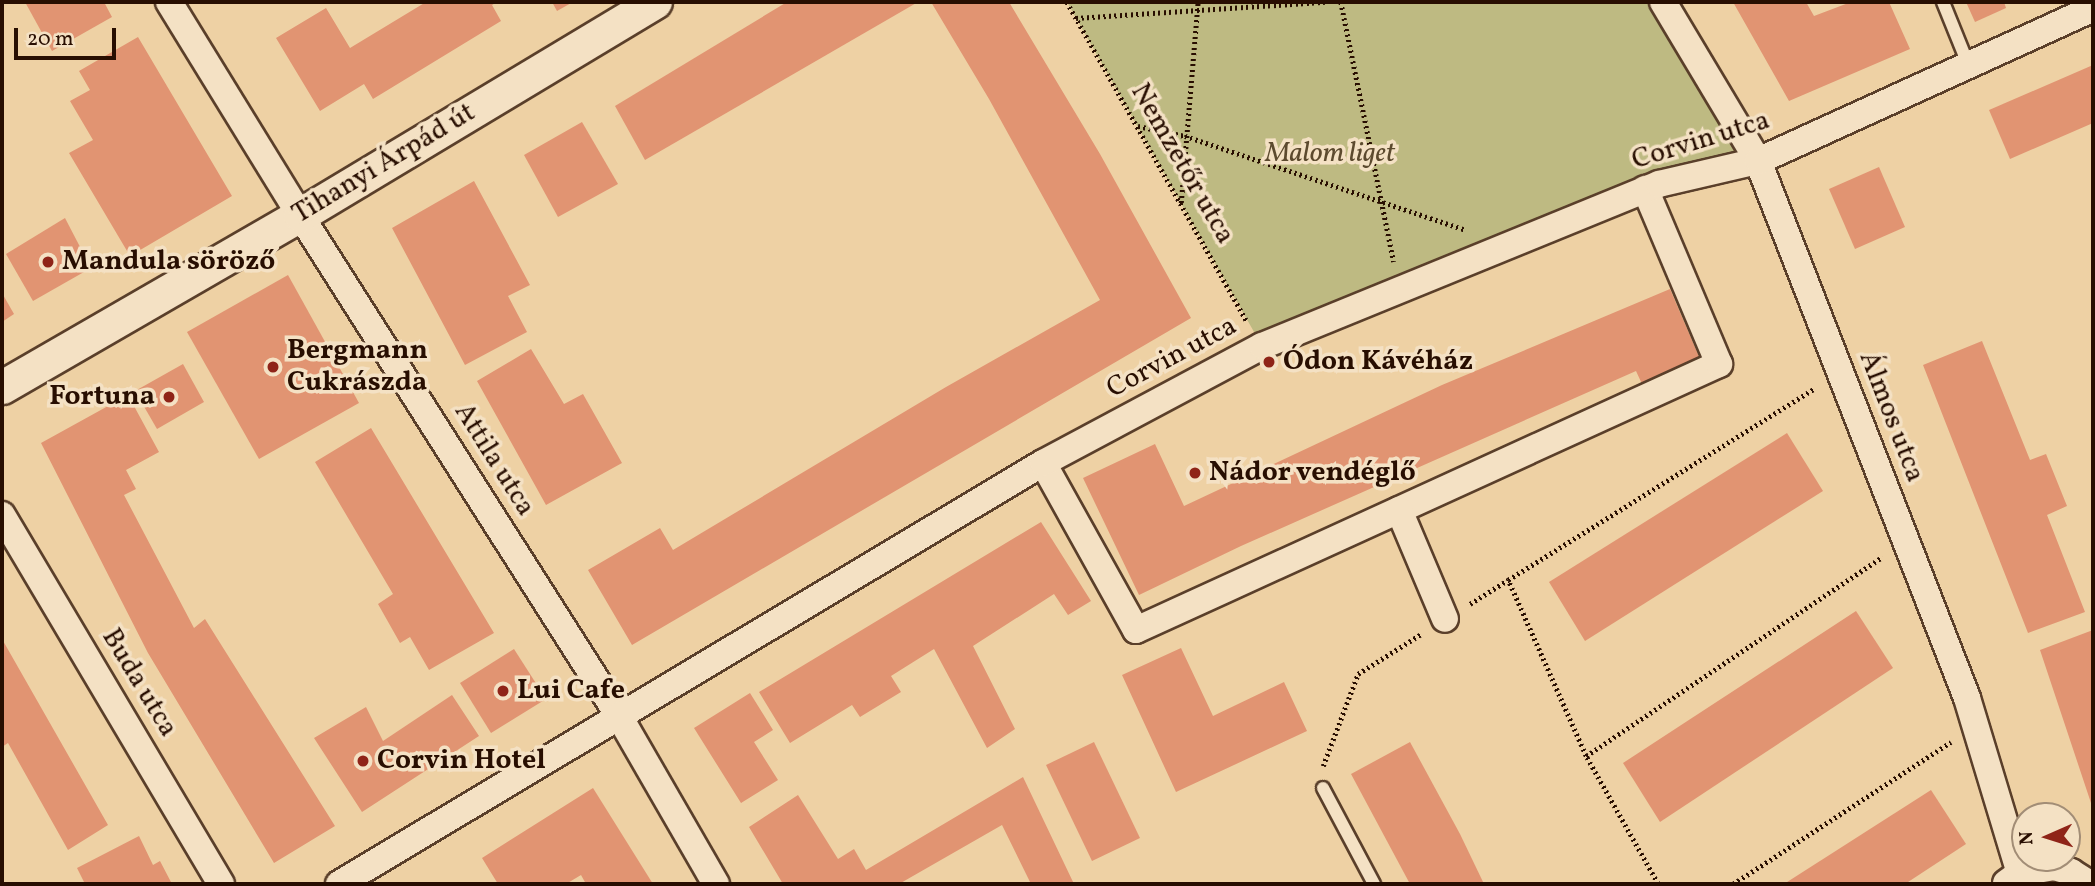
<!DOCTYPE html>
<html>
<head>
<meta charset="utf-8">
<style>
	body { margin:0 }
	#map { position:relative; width:2095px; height:886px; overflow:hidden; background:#eed1a4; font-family:Vollkorn,serif }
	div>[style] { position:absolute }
	.green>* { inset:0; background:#beba82 }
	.building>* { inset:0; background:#e19472 }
	.path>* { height:4.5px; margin-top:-2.25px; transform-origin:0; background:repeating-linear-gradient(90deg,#280e01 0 2px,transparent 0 5.5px) }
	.roads { filter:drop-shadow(2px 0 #5a3f2a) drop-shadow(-2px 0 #5a3f2a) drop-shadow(0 2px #5a3f2a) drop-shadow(0 -2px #5a3f2a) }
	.service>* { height:12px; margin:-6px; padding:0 6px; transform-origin:6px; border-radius:6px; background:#f4e1c4 }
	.minor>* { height:26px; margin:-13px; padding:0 13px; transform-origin:13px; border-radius:13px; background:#f4e1c4 }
	.tertiary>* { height:33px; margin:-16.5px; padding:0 16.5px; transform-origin:16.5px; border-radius:16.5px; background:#f4e1c4 }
	.dots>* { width:19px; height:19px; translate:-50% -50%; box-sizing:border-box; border:4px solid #f4e1c4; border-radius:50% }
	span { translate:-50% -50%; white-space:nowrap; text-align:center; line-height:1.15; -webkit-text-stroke:7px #f4e1c4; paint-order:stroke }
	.street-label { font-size:28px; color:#280e01 }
	.park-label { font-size:28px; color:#5c4a2e; font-style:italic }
	.poi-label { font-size:28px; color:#280e01; font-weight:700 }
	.left { translate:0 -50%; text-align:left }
	.right { translate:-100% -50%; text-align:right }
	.frame { position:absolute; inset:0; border:4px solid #280e01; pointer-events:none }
	.north { position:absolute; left:2011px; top:802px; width:70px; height:70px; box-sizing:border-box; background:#f4e1c4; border:2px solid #a28d76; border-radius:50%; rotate:267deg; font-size:19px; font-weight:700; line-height:28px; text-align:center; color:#280e01 }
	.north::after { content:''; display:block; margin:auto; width:24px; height:32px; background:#8f2418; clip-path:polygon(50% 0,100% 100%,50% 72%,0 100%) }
	.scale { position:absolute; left:14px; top:28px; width:102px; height:32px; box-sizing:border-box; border:4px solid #280e01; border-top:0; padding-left:9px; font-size:21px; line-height:24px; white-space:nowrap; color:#280e01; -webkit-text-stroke:5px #f4e1c4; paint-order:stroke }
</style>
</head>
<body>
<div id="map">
	<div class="green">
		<i style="clip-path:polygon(1067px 2px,1663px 2px,1758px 161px,1659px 184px,1262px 346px)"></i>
	</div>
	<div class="building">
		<i style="clip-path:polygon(25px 2px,104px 2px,112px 17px,52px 51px)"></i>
		<i style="clip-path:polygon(426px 2px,497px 2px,492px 5px,501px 21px,373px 99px,364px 84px,320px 111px,276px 38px,326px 8px,350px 48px)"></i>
		<i style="clip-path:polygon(552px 2px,573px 2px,557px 11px)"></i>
		<i style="clip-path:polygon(787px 2px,918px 2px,645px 160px,615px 106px)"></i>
		<i style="clip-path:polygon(931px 2px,1009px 2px,1100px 154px,1191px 318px,632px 645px,588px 570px,660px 528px,673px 550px,946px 387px,1100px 300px,989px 99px)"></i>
		<i style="clip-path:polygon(1733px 2px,1806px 2px,1814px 16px,1851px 2px,1889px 2px,1910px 49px,1789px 101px)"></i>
		<i style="clip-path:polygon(1966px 2px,2004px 2px,2006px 8px,1975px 22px)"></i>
		<i style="clip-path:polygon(138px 37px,232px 196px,130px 256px,69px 153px,93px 140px,70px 101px,90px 90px,79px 71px)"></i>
		<i style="clip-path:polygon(2093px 65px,2093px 123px,2010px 159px,1989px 110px)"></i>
		<i style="clip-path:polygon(582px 122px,618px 184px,558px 217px,524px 155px)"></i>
		<i style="clip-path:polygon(1879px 167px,1905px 227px,1855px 249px,1829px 189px)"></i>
		<i style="clip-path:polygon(474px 181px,530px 285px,508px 296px,527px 332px,465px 365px,392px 228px)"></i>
		<i style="clip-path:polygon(65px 218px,91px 268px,33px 301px,6px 254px)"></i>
		<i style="clip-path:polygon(288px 275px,359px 403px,259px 459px,187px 332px)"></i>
		<i style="clip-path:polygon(1670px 289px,1700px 359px,1642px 384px,1636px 371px,1241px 546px,1139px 595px,1083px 478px,1155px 444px,1184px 506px,1442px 385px)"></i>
		<i style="clip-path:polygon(2px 293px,14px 314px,2px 322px)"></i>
		<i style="clip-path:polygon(1982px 341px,2030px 460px,2046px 454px,2067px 506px,2047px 515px,2085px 612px,2028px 633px,1923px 365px)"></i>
		<i style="clip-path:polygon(531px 349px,564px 404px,583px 394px,622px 463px,546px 505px,477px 381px)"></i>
		<i style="clip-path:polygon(183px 364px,204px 402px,157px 429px,135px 391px)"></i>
		<i style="clip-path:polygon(128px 395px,159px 452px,126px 470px,136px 489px,124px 495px,194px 628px,205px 619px,335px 826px,274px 863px,148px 653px,41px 443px)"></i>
		<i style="clip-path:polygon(371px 428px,494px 633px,429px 670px,410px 637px,400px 643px,378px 604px,393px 594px,315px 462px)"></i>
		<i style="clip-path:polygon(1787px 433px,1823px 491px,1585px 641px,1549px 582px)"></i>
		<i style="clip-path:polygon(1041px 522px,1091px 601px,1068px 615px,1054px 594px,973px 646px,1015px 729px,987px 748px,934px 649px,891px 676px,901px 692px,860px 717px,852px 705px,790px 743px,759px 692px)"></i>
		<i style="clip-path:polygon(1856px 611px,1893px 668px,1660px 822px,1623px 763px)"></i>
		<i style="clip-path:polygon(2093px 630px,2093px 809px,2040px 650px)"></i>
		<i style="clip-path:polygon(2px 639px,108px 825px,68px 850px,8px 743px,2px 747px)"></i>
		<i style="clip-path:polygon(1181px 648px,1213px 716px,1284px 682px,1307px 731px,1176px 792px,1122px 675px)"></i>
		<i style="clip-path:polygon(514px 649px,546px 699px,491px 733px,460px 683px)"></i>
		<i style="clip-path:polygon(750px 693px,773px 730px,754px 742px,778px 780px,741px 803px,694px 728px)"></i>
		<i style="clip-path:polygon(452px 695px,479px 736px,362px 812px,314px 738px,366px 707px,383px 741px)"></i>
		<i style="clip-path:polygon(1094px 742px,1140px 838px,1092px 861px,1046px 765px)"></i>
		<i style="clip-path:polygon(1410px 742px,1460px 834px,1484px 884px,1410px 884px,1351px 774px)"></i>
		<i style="clip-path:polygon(1023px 777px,1074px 884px,1031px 884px,1002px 825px,899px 884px,783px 884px,749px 827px,798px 795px,838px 859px,854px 849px,866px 870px)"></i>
		<i style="clip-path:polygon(593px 788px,653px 884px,586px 884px,581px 875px,566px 884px,498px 884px,482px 858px)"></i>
		<i style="clip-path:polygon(1931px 790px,1966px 844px,1905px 884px,1784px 884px)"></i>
		<i style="clip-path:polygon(139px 836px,153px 865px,160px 861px,172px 884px,85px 884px,77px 868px)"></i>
	</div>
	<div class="path">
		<i style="left:1067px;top:2px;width:366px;rotate:60.6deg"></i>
		<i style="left:1341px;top:2px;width:265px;rotate:78.5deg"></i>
		<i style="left:1076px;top:18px;width:250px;rotate:-3.7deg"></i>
		<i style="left:1138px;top:126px;width:48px;rotate:12deg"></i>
		<i style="left:1185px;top:136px;width:296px;rotate:18.5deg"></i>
		<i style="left:1181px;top:203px;width:202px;rotate:-85.2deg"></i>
		<i style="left:1470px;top:604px;width:45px;rotate:-32.3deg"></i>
		<i style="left:1586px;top:756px;width:357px;rotate:-33.9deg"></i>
		<i style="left:1323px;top:766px;width:98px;rotate:-69.2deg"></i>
		<i style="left:1358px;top:674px;width:75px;rotate:-32.4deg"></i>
		<i style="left:1658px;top:884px;width:147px;rotate:-119.4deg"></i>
		<i style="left:1586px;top:756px;width:193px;rotate:-113.9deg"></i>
		<i style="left:1508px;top:580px;width:362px;rotate:-32deg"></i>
		<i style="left:1733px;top:884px;width:260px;rotate:-33.1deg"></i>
	</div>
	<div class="roads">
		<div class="service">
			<i style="left:1943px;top:2px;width:67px;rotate:68deg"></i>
			<i style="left:1323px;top:788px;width:109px;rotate:62deg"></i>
		</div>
		<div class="minor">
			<i style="left:169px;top:2px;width:250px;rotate:58.4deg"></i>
			<i style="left:300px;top:215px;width:594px;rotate:57.51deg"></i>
			<i style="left:619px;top:716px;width:194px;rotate:60deg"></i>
			<i style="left:1663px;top:2px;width:185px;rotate:59.1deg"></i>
			<i style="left:1758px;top:161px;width:576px;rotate:68.73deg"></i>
			<i style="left:1967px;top:698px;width:183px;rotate:73.2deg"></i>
			<i style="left:1043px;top:463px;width:191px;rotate:60.9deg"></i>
			<i style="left:1136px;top:630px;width:641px;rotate:-24.53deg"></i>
			<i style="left:1719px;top:364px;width:190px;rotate:-112.9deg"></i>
			<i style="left:1399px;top:510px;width:118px;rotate:67.1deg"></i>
			<i style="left:2px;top:515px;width:429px;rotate:59.3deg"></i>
			<i style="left:2006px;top:883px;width:17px;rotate:-36deg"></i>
			<i style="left:2020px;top:873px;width:35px;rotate:-10deg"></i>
			<i style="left:2054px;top:867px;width:18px;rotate:16deg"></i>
			<i style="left:2071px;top:872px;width:22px;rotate:32deg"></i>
			<i style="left:339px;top:884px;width:820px;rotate:-30.88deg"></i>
			<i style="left:1043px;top:463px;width:248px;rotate:-28.1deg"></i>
			<i style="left:1262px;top:346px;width:429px;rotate:-22.2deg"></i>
			<i style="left:1659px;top:184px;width:102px;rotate:-13.1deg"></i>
			<i style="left:1758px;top:161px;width:368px;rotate:-24.5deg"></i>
		</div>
		<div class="tertiary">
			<i style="left:2px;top:387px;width:344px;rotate:-30deg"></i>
			<i style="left:300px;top:215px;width:414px;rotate:-31deg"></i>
		</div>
	</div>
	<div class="dots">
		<i style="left:48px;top:262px;background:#8f2418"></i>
		<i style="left:1269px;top:362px;background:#8f2418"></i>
		<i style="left:273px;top:367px;background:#8f2418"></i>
		<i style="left:169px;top:397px;background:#8f2418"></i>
		<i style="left:1195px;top:473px;background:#8f2418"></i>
		<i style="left:503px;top:691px;background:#8f2418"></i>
		<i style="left:363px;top:761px;background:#8f2418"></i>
	</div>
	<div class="street-label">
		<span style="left:1701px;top:141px;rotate:-17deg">Corvin utca</span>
		<span style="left:384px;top:164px;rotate:-31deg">Tihanyi Árpád út</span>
		<span style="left:1182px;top:164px;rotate:60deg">Nemzetőr utca</span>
		<span style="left:1172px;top:358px;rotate:-28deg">Corvin utca</span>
		<span style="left:1891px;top:417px;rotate:69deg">Álmos utca</span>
		<span style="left:494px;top:460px;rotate:58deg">Attila utca</span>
		<span style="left:139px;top:683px;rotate:59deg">Buda utca</span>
	</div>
	<div class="park-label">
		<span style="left:1330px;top:154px">Malom liget</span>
	</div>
	<div class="poi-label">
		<span class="left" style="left:62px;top:262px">Mandula söröző</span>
		<span class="left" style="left:287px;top:367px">Bergmann<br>Cukrászda</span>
		<span class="left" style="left:1283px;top:362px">Ódon Kávéház</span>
		<span class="right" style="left:155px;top:397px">Fortuna</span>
		<span class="left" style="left:1209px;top:473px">Nádor vendéglő</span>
		<span class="left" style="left:517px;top:691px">Lui Cafe</span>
		<span class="left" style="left:377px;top:761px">Corvin Hotel</span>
	</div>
	<div class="frame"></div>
	<div class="north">N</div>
	<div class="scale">20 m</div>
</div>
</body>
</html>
